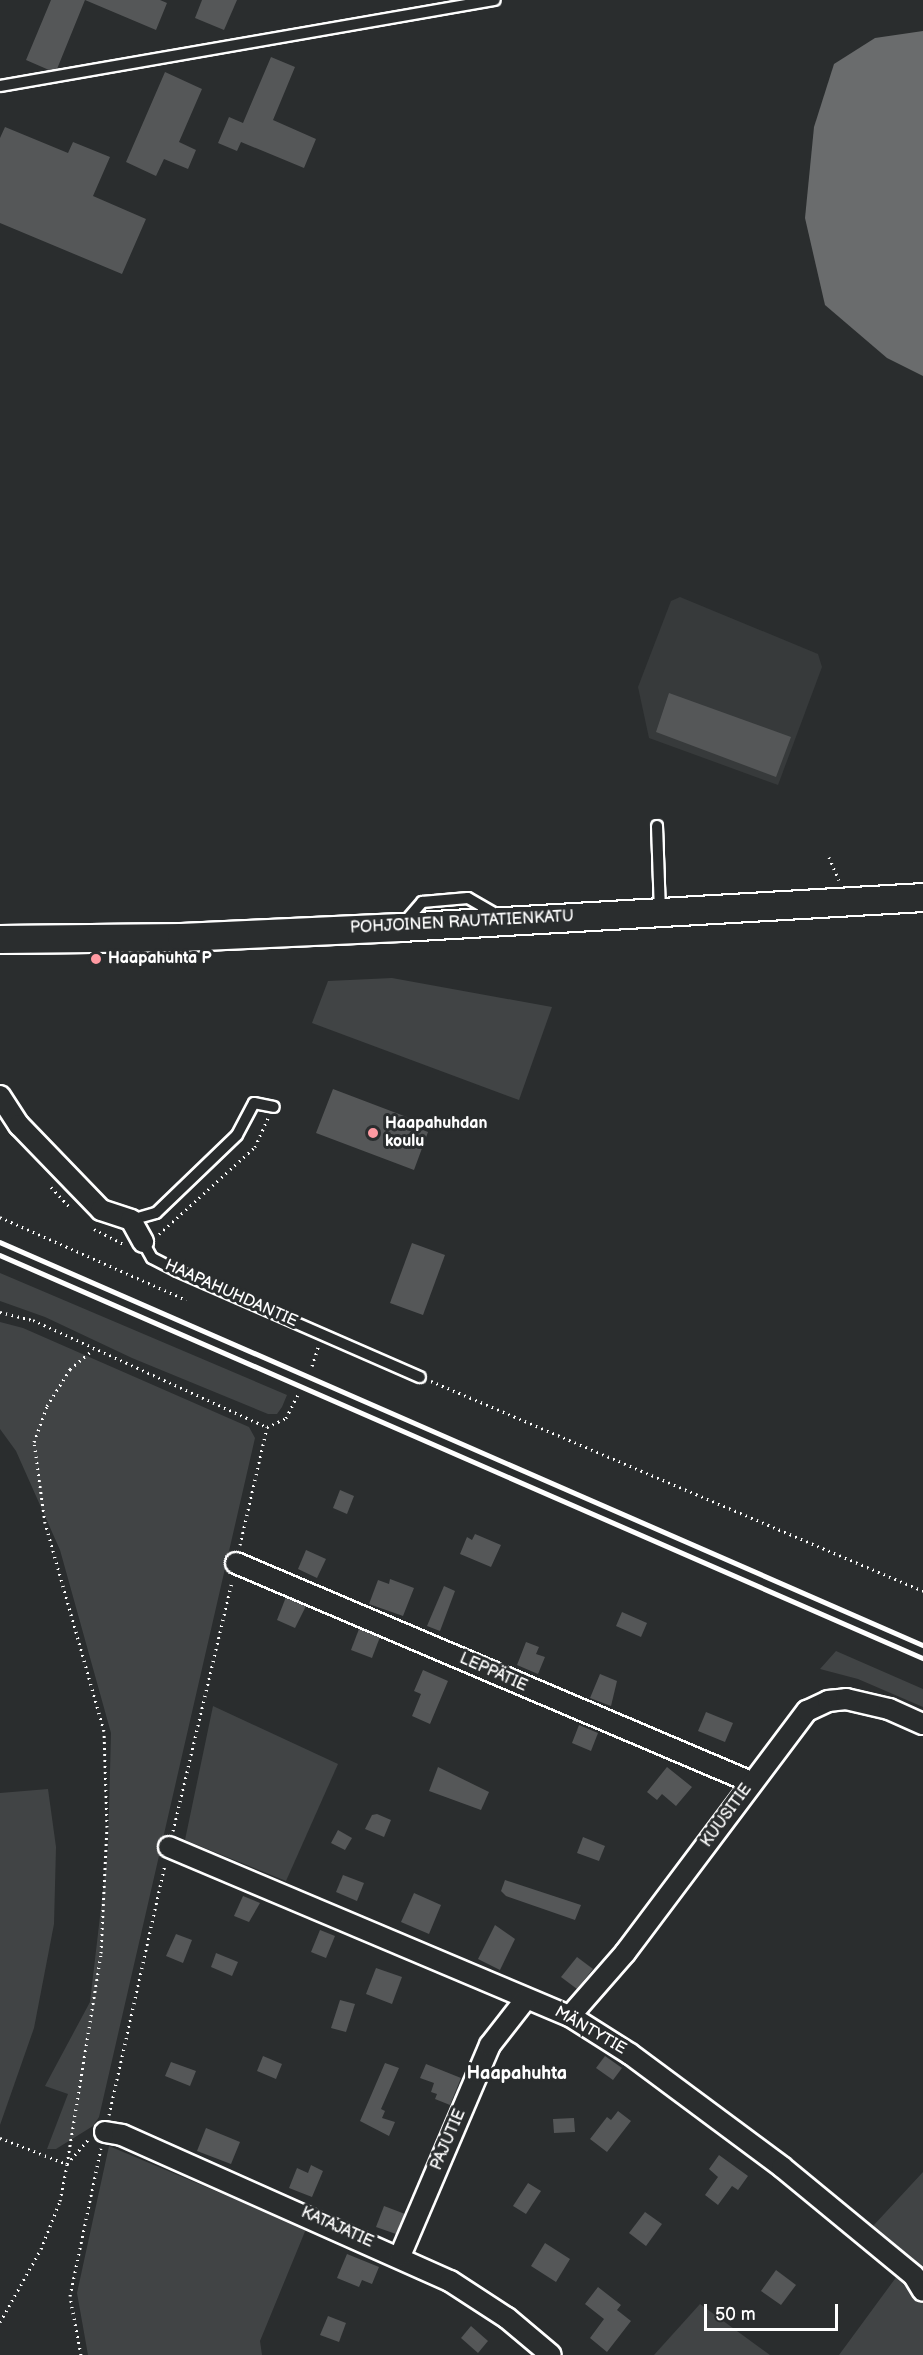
<!DOCTYPE html>
<html>
<head>
<meta charset="utf-8">
<style>
	body { margin:0 }
	#map { position:relative; width:923px; height:2355px; overflow:hidden; background:#2a2d2e; font-family:"Balsamiq Sans",sans-serif }
	div>[style] { position:absolute }
	.built>* { inset:0; background:#373a3b }
	.green>* { inset:0; background:#414445 }
	.water>* { inset:0; background:#6a6c6d }
	.building>* { inset:0; background:#555758 }
	.path>* { height:3px; margin-top:-1.5px; transform-origin:0; background:repeating-linear-gradient(90deg,#fff 0 1.5px,transparent 0 6px) }
	.roads { filter:drop-shadow(2px 0 #fff) drop-shadow(-2px 0 #fff) drop-shadow(0 2px #fff) drop-shadow(0 -2px #fff) }
	.lane>* { height:10px; margin:-5px; padding:0 5px; transform-origin:5px; border-radius:5px; background:#2a2d2e }
	.street>* { height:20px; margin:-10px; padding:0 10px; transform-origin:10px; border-radius:10px; background:#2a2d2e }
	.secondary>* { height:27px; margin:-13.5px; padding:0 13.5px; transform-origin:13.5px; border-radius:13.5px; background:#2a2d2e }
	.rail>* { height:4.5px; margin:-2.25px; padding:0 2.25px; transform-origin:2.25px; border-radius:2.25px; background:#fff }
	.dots>* { width:16px; height:16px; translate:-50% -50%; box-sizing:border-box; border:3px solid #2a2d2e; border-radius:50% }
	span { translate:-50% -50%; white-space:nowrap; text-align:center; line-height:1.15; -webkit-text-stroke:6px #2a2d2e; paint-order:stroke }
	.street-label { font-size:16px; color:#fff }
	.poi-label { font-size:16px; color:#fff; font-weight:700 }
	.left { translate:0 -50%; text-align:left }
	.neighbourhood-label { font-size:18px; color:#fff; font-weight:700 }
	.scale { position:absolute; left:704px; top:2304px; width:134px; height:27px; box-sizing:border-box; border:3px solid #fff; border-top:0; padding-left:8px; font-size:18px; line-height:21px; white-space:nowrap; color:#fff; -webkit-text-stroke:4px #2a2d2e; paint-order:stroke }
</style>
</head>
<body>
<div id="map">
	<div class="built">
		<i style="clip-path:polygon(680px 597px,818px 654px,822px 667px,778px 785px,649px 738px,638px 687px,671px 601px)"></i>
	</div>
	<div class="green">
		<i style="clip-path:polygon(392px 978px,552px 1007px,519px 1100px,312px 1023px,328px 981px)"></i>
		<i style="clip-path:polygon(0 1273px,287px 1395px,282px 1407px,277px 1414px,268px 1414px,132px 1358px,45px 1317px,0 1301px)"></i>
		<i style="clip-path:polygon(0 1322px,23px 1328px,249px 1427px,255px 1438px,99px 2117px,93px 2126px,56px 2149px,47px 2149px,68px 2094px,45px 2086px,90px 2002px,108px 1848px,111px 1733px,60px 1550px,16px 1451px,0 1429px)"></i>
		<i style="clip-path:polygon(836px 1651px,923px 1689px,923px 1707px,858px 1679px,820px 1669px)"></i>
		<i style="clip-path:polygon(213px 1706px,338px 1764px,286px 1881px,185px 1840px)"></i>
		<i style="clip-path:polygon(48px 1789px,56px 1847px,54px 1924px,34px 2028px,0 2125px,0 1793px)"></i>
		<i style="clip-path:polygon(109px 2146px,306px 2229px,260px 2341px,262px 2355px,88px 2355px,77px 2293px)"></i>
		<i style="clip-path:polygon(923px 2172px,923px 2355px,839px 2355px,911px 2257px,873px 2226px)"></i>
		<i style="clip-path:polygon(700px 2304px,770px 2355px,654px 2355px)"></i>
	</div>
	<div class="water">
		<i style="clip-path:polygon(923px 31px,923px 376px,887px 358px,825px 305px,805px 218px,814px 127px,834px 64px,875px 38px)"></i>
	</div>
	<div class="building">
		<i style="clip-path:polygon(51px 0,160px 0,167px 3px,156px 30px,85px 0,57px 69px,49px 70px,26px 60px)"></i>
		<i style="clip-path:polygon(202px 0,237px 0,224px 30px,195px 18px)"></i>
		<i style="clip-path:polygon(271px 57px,295px 67px,273px 120px,316px 139px,304px 168px,241px 142px,237px 151px,218px 143px,229px 117px,243px 123px)"></i>
		<i style="clip-path:polygon(165px 72px,202px 89px,179px 142px,196px 150px,188px 169px,164px 159px,156px 176px,126px 162px)"></i>
		<i style="clip-path:polygon(5px 127px,68px 153px,73px 142px,110px 157px,93px 196px,146px 219px,122px 274px,0 223px,0 138px)"></i>
		<i style="clip-path:polygon(669px 693px,791px 737px,776px 777px,656px 732px)"></i>
		<i style="clip-path:polygon(333px 1089px,412px 1119px,410px 1125px,428px 1132px,414px 1170px,316px 1133px)"></i>
		<i style="clip-path:polygon(412px 1243px,445px 1255px,423px 1315px,390px 1303px)"></i>
		<i style="clip-path:polygon(340px 1490px,354px 1496px,347px 1514px,333px 1508px)"></i>
		<i style="clip-path:polygon(475px 1534px,501px 1545px,491px 1567px,460px 1554px,467px 1537px,472px 1540px)"></i>
		<i style="clip-path:polygon(306px 1550px,326px 1559px,317px 1578px,298px 1569px)"></i>
		<i style="clip-path:polygon(390px 1579px,414px 1588px,403px 1616px,369px 1604px,378px 1580px,389px 1584px)"></i>
		<i style="clip-path:polygon(444px 1586px,455px 1591px,440px 1631px,427px 1626px)"></i>
		<i style="clip-path:polygon(286px 1597px,306px 1606px,295px 1628px,277px 1620px)"></i>
		<i style="clip-path:polygon(622px 1612px,647px 1623px,641px 1637px,616px 1626px)"></i>
		<i style="clip-path:polygon(359px 1629px,380px 1637px,372px 1658px,351px 1650px)"></i>
		<i style="clip-path:polygon(526px 1642px,539px 1647px,536px 1654px,545px 1657px,538px 1674px,517px 1665px)"></i>
		<i style="clip-path:polygon(423px 1670px,448px 1681px,430px 1724px,412px 1716px,421px 1694px,414px 1691px)"></i>
		<i style="clip-path:polygon(600px 1674px,617px 1681px,611px 1706px,590px 1698px)"></i>
		<i style="clip-path:polygon(706px 1712px,733px 1723px,725px 1742px,698px 1731px)"></i>
		<i style="clip-path:polygon(579px 1725px,598px 1733px,591px 1751px,572px 1743px)"></i>
		<i style="clip-path:polygon(438px 1767px,489px 1792px,481px 1810px,429px 1791px)"></i>
		<i style="clip-path:polygon(667px 1767px,692px 1787px,676px 1806px,662px 1794px,657px 1800px,647px 1792px)"></i>
		<i style="clip-path:polygon(377px 1814px,391px 1820px,384px 1837px,365px 1829px,372px 1815px)"></i>
		<i style="clip-path:polygon(338px 1830px,352px 1838px,345px 1850px,331px 1843px)"></i>
		<i style="clip-path:polygon(583px 1837px,605px 1846px,599px 1861px,577px 1853px)"></i>
		<i style="clip-path:polygon(343px 1875px,364px 1883px,357px 1901px,336px 1892px)"></i>
		<i style="clip-path:polygon(505px 1880px,581px 1905px,575px 1920px,506px 1896px,501px 1891px)"></i>
		<i style="clip-path:polygon(414px 1893px,441px 1905px,429px 1934px,401px 1922px)"></i>
		<i style="clip-path:polygon(243px 1896px,260px 1903px,249px 1922px,234px 1916px)"></i>
		<i style="clip-path:polygon(495px 1925px,515px 1939px,500px 1970px,478px 1959px)"></i>
		<i style="clip-path:polygon(320px 1930px,335px 1936px,326px 1958px,311px 1952px)"></i>
		<i style="clip-path:polygon(176px 1934px,192px 1940px,183px 1963px,166px 1956px)"></i>
		<i style="clip-path:polygon(216px 1953px,238px 1962px,232px 1976px,211px 1967px)"></i>
		<i style="clip-path:polygon(577px 1957px,593px 1969px,577px 1989px,561px 1977px)"></i>
		<i style="clip-path:polygon(376px 1968px,402px 1977px,392px 2004px,366px 1994px)"></i>
		<i style="clip-path:polygon(340px 2000px,355px 2004px,346px 2032px,331px 2028px)"></i>
		<i style="clip-path:polygon(263px 2056px,282px 2064px,276px 2079px,257px 2071px)"></i>
		<i style="clip-path:polygon(605px 2056px,622px 2068px,613px 2080px,596px 2068px)"></i>
		<i style="clip-path:polygon(171px 2062px,196px 2071px,190px 2086px,165px 2076px)"></i>
		<i style="clip-path:polygon(385px 2063px,399px 2068px,381px 2109px,385px 2111px,382px 2118px,395px 2122px,389px 2136px,360px 2121px)"></i>
		<i style="clip-path:polygon(426px 2064px,461px 2078px,450px 2105px,435px 2099px,437px 2094px,431px 2092px,434px 2083px,420px 2078px)"></i>
		<i style="clip-path:polygon(618px 2111px,631px 2121px,607px 2152px,590px 2139px,607px 2117px,611px 2120px)"></i>
		<i style="clip-path:polygon(574px 2118px,575px 2132px,554px 2133px,553px 2119px)"></i>
		<i style="clip-path:polygon(206px 2128px,240px 2142px,231px 2164px,197px 2151px)"></i>
		<i style="clip-path:polygon(719px 2155px,748px 2176px,738px 2190px,732px 2186px,718px 2205px,705px 2195px,718px 2177px,709px 2169px)"></i>
		<i style="clip-path:polygon(311px 2165px,323px 2171px,312px 2197px,289px 2188px,297px 2168px,308px 2173px)"></i>
		<i style="clip-path:polygon(528px 2183px,541px 2191px,526px 2214px,513px 2206px)"></i>
		<i style="clip-path:polygon(384px 2206px,405px 2214px,396px 2234px,376px 2227px)"></i>
		<i style="clip-path:polygon(645px 2212px,662px 2224px,646px 2246px,629px 2233px)"></i>
		<i style="clip-path:polygon(545px 2243px,570px 2259px,556px 2282px,531px 2266px)"></i>
		<i style="clip-path:polygon(347px 2254px,379px 2267px,372px 2284px,362px 2280px,359px 2287px,337px 2278px)"></i>
		<i style="clip-path:polygon(776px 2270px,796px 2285px,781px 2305px,761px 2291px)"></i>
		<i style="clip-path:polygon(598px 2287px,621px 2305px,617px 2310px,631px 2321px,607px 2352px,590px 2338px,604px 2319px,585px 2304px)"></i>
		<i style="clip-path:polygon(328px 2316px,346px 2323px,339px 2342px,320px 2335px)"></i>
		<i style="clip-path:polygon(471px 2326px,488px 2341px,478px 2353px,461px 2338px)"></i>
	</div>
	<div class="path">
		<i style="left:829px;top:857px;width:25px;rotate:67deg"></i>
		<i style="left:51px;top:1187px;width:26px;rotate:47deg"></i>
		<i style="left:0;top:1217px;width:204px;rotate:24deg"></i>
		<i style="left:94px;top:1229px;width:35px;rotate:27deg"></i>
		<i style="left:159px;top:1234px;width:130px;rotate:-42.2deg"></i>
		<i style="left:255px;top:1147px;width:32px;rotate:-66deg"></i>
		<i style="left:0;top:1312px;width:34px;rotate:14deg"></i>
		<i style="left:33px;top:1320px;width:257px;rotate:24.6deg"></i>
		<i style="left:267px;top:1427px;width:21px;rotate:-25deg"></i>
		<i style="left:286px;top:1418px;width:27px;rotate:-63deg"></i>
		<i style="left:312px;top:1366px;width:20px;rotate:-72deg"></i>
		<i style="left:431px;top:1381px;width:535px;rotate:23.11deg"></i>
		<i style="left:240px;top:1545px;width:121px;rotate:-77.1deg"></i>
		<i style="left:173px;top:1831px;width:257px;rotate:-76.7deg"></i>
		<i style="left:109px;top:2115px;width:257px;rotate:-77.4deg"></i>
		<i style="left:0;top:2138px;width:72px;rotate:21.2deg"></i>
		<i style="left:67px;top:2164px;width:214px;rotate:-80.8deg"></i>
		<i style="left:101px;top:1953px;width:126px;rotate:-87.3deg"></i>
		<i style="left:107px;top:1827px;width:96px;rotate:-91.8deg"></i>
		<i style="left:104px;top:1731px;width:216px;rotate:-105.8deg"></i>
		<i style="left:45px;top:1523px;width:82px;rotate:-97.7deg"></i>
		<i style="left:34px;top:1442px;width:38px;rotate:-70deg"></i>
		<i style="left:47px;top:1406px;width:44px;rotate:-58.1deg"></i>
		<i style="left:70px;top:1369px;width:30px;rotate:-40deg"></i>
		<i style="left:0;top:2322px;width:84px;rotate:-60.7deg"></i>
		<i style="left:41px;top:2249px;width:52px;rotate:-68.4deg"></i>
		<i style="left:60px;top:2201px;width:38px;rotate:-79deg"></i>
		<i style="left:67px;top:2164px;width:35px;rotate:-49deg"></i>
		<i style="left:81px;top:2355px;width:60px;rotate:-100.6deg"></i>
		<i style="left:70px;top:2296px;width:151px;rotate:-78.2deg"></i>
	</div>
	<div class="roads">
		<div class="lane">
			<i style="left:0;top:86px;width:502px;rotate:-9.86deg"></i>
			<i style="left:657px;top:826px;width:86px;rotate:88deg"></i>
			<i style="left:404px;top:923px;width:28px;rotate:-49deg"></i>
			<i style="left:422px;top:902px;width:46px;rotate:-5deg"></i>
			<i style="left:468px;top:898px;width:34px;rotate:30deg"></i>
			<i style="left:131px;top:1220px;width:26px;rotate:-16deg"></i>
			<i style="left:156px;top:1213px;width:112px;rotate:-43.9deg"></i>
			<i style="left:237px;top:1135px;width:36px;rotate:-62deg"></i>
			<i style="left:254px;top:1103px;width:20px;rotate:11deg"></i>
			<i style="left:143px;top:1242px;width:18px;rotate:61deg"></i>
			<i style="left:152px;top:1258px;width:28px;rotate:27deg"></i>
			<i style="left:177px;top:1271px;width:265px;rotate:23.6deg"></i>
		</div>
		<div class="street">
			<i style="left:0;top:1096px;width:35px;rotate:57deg"></i>
			<i style="left:19px;top:1125px;width:118px;rotate:46deg"></i>
			<i style="left:101px;top:1210px;width:32px;rotate:18deg"></i>
			<i style="left:131px;top:1220px;width:25px;rotate:61deg"></i>
			<i style="left:236px;top:1563px;width:560px;rotate:23.04deg"></i>
			<i style="left:169px;top:1847px;width:435px;rotate:22.9deg"></i>
			<i style="left:570px;top:2016px;width:71px;rotate:32.3deg"></i>
			<i style="left:630px;top:2054px;width:189px;rotate:36.6deg"></i>
			<i style="left:782px;top:2167px;width:171px;rotate:39.5deg"></i>
			<i style="left:914px;top:2276px;width:17px;rotate:59deg"></i>
			<i style="left:570px;top:2016px;width:84px;rotate:-48.9deg"></i>
			<i style="left:625px;top:1953px;width:303px;rotate:-53.1deg"></i>
			<i style="left:807px;top:1711px;width:23px;rotate:-25deg"></i>
			<i style="left:828px;top:1701px;width:18px;rotate:-6deg"></i>
			<i style="left:846px;top:1699px;width:44px;rotate:13.1deg"></i>
			<i style="left:889px;top:1709px;width:37px;rotate:24deg"></i>
			<i style="left:105px;top:2132px;width:17px;rotate:10deg"></i>
			<i style="left:122px;top:2135px;width:359px;rotate:24deg"></i>
			<i style="left:450px;top:2281px;width:68px;rotate:33deg"></i>
			<i style="left:507px;top:2318px;width:57px;rotate:40.1deg"></i>
			<i style="left:400px;top:2256px;width:229px;rotate:-66.9deg"></i>
			<i style="left:490px;top:2045px;width:58px;rotate:-52deg"></i>
		</div>
		<div class="secondary">
			<i style="left:0;top:939px;width:181px;rotate:-0.6deg"></i>
			<i style="left:181px;top:937px;width:219px;rotate:-2.6deg"></i>
			<i style="left:400px;top:927px;width:524px;rotate:-3.28deg"></i>
		</div>
	</div>
	<div class="rail">
		<i style="left:0;top:1242px;width:1007px;rotate:23.59deg"></i>
		<i style="left:0;top:1255px;width:1007px;rotate:23.59deg"></i>
	</div>
	<div class="dots">
		<i style="left:96px;top:959px;background:#ff9aa2"></i>
		<i style="left:373px;top:1133px;background:#ff9aa2"></i>
	</div>
	<div class="street-label">
		<span style="left:462px;top:923px;rotate:-3deg">POHJOINEN RAUTATIENKATU</span>
		<span style="left:231px;top:1294px;rotate:24deg">HAAPAHUHDANTIE</span>
		<span style="left:493px;top:1673px;rotate:24deg">LEPPÄTIE</span>
		<span style="left:727px;top:1816px;rotate:-54deg">KUUSITIE</span>
		<span style="left:590px;top:2031px;rotate:30deg">MÄNTYTIE</span>
		<span style="left:449px;top:2140px;rotate:-67deg">PAJUTIE</span>
		<span style="left:337px;top:2228px;rotate:24deg">KATAJATIE</span>
	</div>
	<div class="poi-label">
		<span class="left" style="left:108px;top:959px">Haapahuhta P</span>
		<span class="left" style="left:385px;top:1133px">Haapahuhdan<br>koulu</span>
	</div>
	<div class="neighbourhood-label">
		<span style="left:517px;top:2074px">Haapahuhta</span>
	</div>
	<div class="scale">50 m</div>
</div>
</body>
</html>
